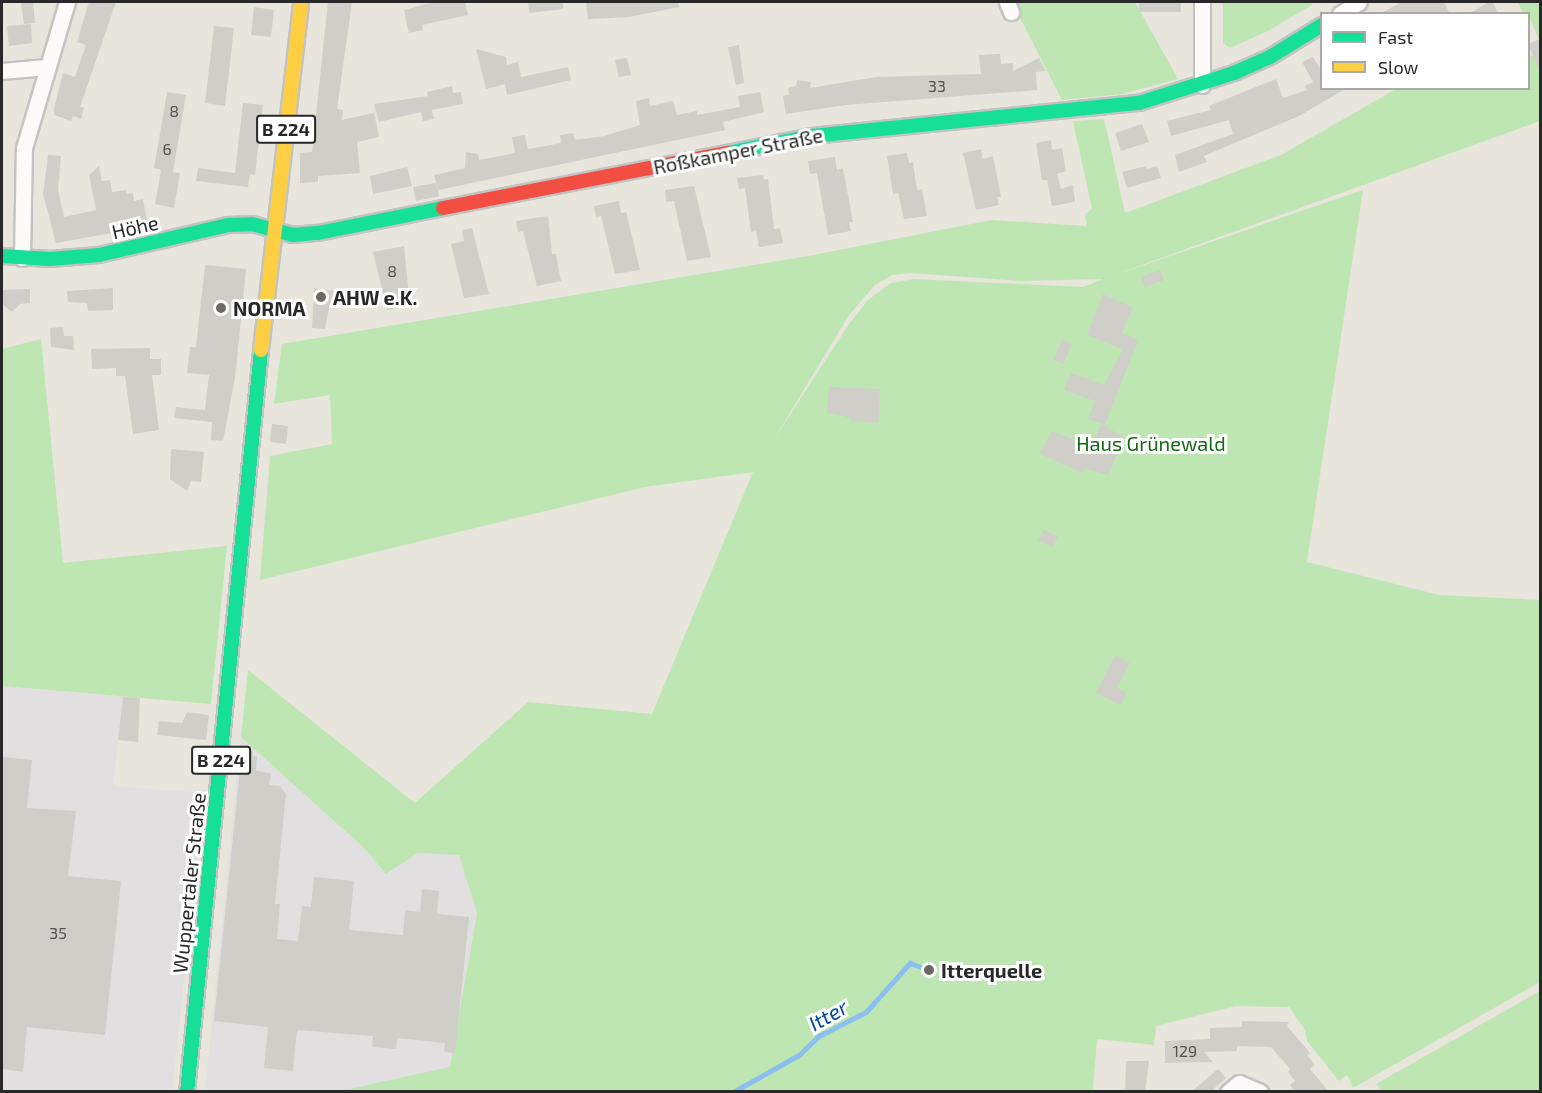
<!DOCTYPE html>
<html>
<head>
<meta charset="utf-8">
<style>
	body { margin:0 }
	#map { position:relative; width:1542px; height:1093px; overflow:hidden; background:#e8e5dc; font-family:"Exo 2",sans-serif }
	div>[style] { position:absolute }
	.industrial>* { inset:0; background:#e2dfe0 }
	.green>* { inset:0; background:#bee6b2 }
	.stream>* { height:4.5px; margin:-2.25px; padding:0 2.25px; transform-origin:2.25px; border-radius:2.25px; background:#8abfef }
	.building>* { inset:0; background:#d0cec8 }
	.roads { filter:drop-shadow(2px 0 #c4c3c3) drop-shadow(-2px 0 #c4c3c3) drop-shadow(0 2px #c4c3c3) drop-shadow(0 -2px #c4c3c3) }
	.street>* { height:15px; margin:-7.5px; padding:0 7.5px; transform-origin:7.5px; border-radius:7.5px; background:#fcfbfa }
	.fast>* { height:14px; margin:-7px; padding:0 7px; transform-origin:7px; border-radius:7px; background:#16e098 }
	.slow>* { height:14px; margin:-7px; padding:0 7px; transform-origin:7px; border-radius:7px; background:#ffcf43 }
	.jam>* { height:14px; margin:-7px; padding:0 7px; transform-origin:7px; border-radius:7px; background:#f24e42 }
	.dots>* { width:16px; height:16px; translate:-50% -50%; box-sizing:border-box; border:3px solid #fff; border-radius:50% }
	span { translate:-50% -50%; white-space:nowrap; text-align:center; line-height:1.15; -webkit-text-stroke:6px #fff; paint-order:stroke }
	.number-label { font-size:16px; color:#535251 }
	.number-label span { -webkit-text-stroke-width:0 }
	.shield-label span { padding:2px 4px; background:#fff; border:2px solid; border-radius:4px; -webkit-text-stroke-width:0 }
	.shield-label { font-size:18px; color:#282828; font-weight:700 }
	.street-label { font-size:20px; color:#282828 }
	.poi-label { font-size:20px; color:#282828; font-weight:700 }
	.left { translate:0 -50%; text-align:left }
	.park-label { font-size:20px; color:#146915 }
	.water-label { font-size:21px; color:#0449a0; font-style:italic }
	.frame { position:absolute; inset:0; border:3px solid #282828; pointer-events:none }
	.legend { position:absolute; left:1320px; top:12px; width:210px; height:78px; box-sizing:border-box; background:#fff; border:2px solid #a9a9a9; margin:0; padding:8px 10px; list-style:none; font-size:18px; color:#282828 }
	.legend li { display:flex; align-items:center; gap:12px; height:30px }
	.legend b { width:30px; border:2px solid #a9a9a9 }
</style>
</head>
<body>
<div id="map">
	<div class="industrial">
		<i style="clip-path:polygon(2px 686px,123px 697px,113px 786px,204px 793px,172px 1091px,2px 1091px)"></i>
		<i style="clip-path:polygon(241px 737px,363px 847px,386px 874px,418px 853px,459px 855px,477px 913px,450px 1068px,340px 1091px,205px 1092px)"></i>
	</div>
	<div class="green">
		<i style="clip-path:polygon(1012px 2px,1135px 2px,1178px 79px,1122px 94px,1062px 100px)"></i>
		<i style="clip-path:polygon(1223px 2px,1311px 2px,1312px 5px,1268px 31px,1230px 48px,1223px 43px)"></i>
		<i style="clip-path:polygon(1517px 2px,1540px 2px,1540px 42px,1528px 14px,1524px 13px)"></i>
		<i style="clip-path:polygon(evenodd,1540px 52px,1540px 121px,1106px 278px,1363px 190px,1307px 562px,1439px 595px,1540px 600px,1540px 982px,1353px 1088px,1347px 1075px,1339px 1081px,1307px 1041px,1305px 1030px,1289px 1007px,1236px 1006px,1156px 1026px,1154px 1045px,1097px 1039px,1093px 1091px,340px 1091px,450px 1067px,477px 913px,459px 855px,418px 853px,386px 874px,363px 847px,241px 737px,248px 670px,415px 803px,528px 702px,652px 714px,753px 472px,645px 487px,260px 580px,270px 456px,332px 444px,330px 395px,274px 404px,282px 344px,808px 256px,992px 220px,1087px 226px,1085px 214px,1092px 209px,1073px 121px,1104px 119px,1125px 213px,1281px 155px,1396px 89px,1528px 88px,1529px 57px,1540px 52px,910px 273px,1021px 281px,1104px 279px,1083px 287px,914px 279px,891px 283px,868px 300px,849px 324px,773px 441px,849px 315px,875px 285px,892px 275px,910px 273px)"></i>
		<i style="clip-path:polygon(41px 339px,63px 563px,227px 546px,211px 704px,2px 686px,2px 349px)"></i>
		<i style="clip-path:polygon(1540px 991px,1540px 1091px,1383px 1092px,1376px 1084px)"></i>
	</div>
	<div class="stream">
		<i style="left:733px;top:1092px;width:76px;rotate:-29.3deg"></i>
		<i style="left:799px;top:1055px;width:28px;rotate:-44deg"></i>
		<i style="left:819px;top:1036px;width:53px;rotate:-27.1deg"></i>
		<i style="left:866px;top:1012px;width:66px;rotate:-48.1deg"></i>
		<i style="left:910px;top:963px;width:20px;rotate:20deg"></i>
	</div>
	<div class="building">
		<i style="clip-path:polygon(21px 2px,33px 2px,35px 23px,24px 24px)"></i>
		<i style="clip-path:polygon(89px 2px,116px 2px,80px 107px,84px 108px,81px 119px,73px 116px,71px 121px,54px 115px,54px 109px,63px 73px,75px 77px,86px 45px,77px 42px)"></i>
		<i style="clip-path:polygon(328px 2px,352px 2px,337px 109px,343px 110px,342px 120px,374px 113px,379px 137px,357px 142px,360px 173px,318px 176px,318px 182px,300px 183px,300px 153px,312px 152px)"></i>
		<i style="clip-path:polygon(434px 2px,465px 2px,468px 15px,422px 25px,423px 30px,409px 33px,404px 10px)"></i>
		<i style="clip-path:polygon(528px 2px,563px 2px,563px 9px,529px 13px)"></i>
		<i style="clip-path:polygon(586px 2px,678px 2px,679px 7px,629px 17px,588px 19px)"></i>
		<i style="clip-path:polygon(1139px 2px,1181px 2px,1181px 12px,1139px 12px)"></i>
		<i style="clip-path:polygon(1402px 2px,1444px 2px,1450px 14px,1379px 14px)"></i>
		<i style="clip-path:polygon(1489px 2px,1493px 2px,1498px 14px,1468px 14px)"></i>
		<i style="clip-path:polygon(254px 7px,274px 10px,271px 37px,251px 35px)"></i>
		<i style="clip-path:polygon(31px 24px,32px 43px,9px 46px,7px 26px)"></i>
		<i style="clip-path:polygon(214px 26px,234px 28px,225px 106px,205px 103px)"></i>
		<i style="clip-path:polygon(1540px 39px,1540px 73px,1528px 44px)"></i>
		<i style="clip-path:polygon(739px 45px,744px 83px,736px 85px,728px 47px)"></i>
		<i style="clip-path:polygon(476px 49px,506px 57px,507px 65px,518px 62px,521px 77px,568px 67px,571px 80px,507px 95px,505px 84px,486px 89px)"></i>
		<i style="clip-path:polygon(1000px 54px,1001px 64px,1013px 63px,1013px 71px,1039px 58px,1046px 71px,1036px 72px,1037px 90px,846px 105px,786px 114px,783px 96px,789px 95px,788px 88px,796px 86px,797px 80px,811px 82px,810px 88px,876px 77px,981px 74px,979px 55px)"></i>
		<i style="clip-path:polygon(1313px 57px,1322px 72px,1322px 88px,1347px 88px,1299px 116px,1204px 156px,1207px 162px,1179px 172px,1175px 155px,1233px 134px,1229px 120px,1171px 136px,1167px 121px,1211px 110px,1209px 106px,1276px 79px,1283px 98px,1307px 90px,1305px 86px,1313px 82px,1302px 62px)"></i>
		<i style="clip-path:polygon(627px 58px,631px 75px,619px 77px,615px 60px)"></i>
		<i style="clip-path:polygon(452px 86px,453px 93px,461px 92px,463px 104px,432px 110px,434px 119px,423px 121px,421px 112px,379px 122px,374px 104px,428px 96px,427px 92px)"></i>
		<i style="clip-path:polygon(167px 92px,186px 95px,173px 172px,180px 173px,174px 208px,155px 204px,161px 170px,154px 168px)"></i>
		<i style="clip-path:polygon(760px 92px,764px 112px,723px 122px,725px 130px,438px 190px,434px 175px,465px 168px,466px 152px,478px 154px,479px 160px,515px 153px,512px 137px,525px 135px,528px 149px,561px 143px,560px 135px,573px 133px,575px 140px,604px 136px,640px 125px,636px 101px,649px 98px,650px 106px,673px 101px,677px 115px,697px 111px,697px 115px,740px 107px,738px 96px)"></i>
		<i style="clip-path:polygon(243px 103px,263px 105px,255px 175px,250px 174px,248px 187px,196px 181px,198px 168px,235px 173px)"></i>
		<i style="clip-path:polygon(1142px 124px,1149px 142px,1121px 151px,1115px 133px)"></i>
		<i style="clip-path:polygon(1051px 140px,1052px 150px,1062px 148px,1066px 171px,1057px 174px,1061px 189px,1073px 185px,1075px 202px,1052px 206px,1047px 180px,1042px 180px,1036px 143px)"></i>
		<i style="clip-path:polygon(981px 149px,983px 159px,993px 156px,1001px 197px,997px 197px,999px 205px,976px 210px,963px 153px)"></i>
		<i style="clip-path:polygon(907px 153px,909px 163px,913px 162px,917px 190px,922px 189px,927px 216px,904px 219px,898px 193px,893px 194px,887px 156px)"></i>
		<i style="clip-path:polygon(48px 155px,61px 156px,58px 190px,64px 217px,96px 210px,89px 175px,99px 166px,102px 181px,110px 180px,112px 192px,126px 190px,126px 194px,133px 193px,134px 201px,143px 199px,147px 222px,133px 224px,134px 229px,56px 243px,43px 194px)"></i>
		<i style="clip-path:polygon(835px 157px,837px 170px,843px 168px,853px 222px,849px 222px,851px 231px,828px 235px,817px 173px,810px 174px,808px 161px)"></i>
		<i style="clip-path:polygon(1146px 166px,1147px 169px,1157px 166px,1161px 178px,1127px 188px,1122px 172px)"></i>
		<i style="clip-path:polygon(407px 167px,412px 186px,373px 194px,370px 176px)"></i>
		<i style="clip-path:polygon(763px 175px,764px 180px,768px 179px,774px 229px,780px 228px,783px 243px,759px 247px,756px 231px,751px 232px,745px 188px,739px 189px,737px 178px)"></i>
		<i style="clip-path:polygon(436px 183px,439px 196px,416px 201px,413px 187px)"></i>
		<i style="clip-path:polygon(694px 186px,711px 257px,687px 261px,674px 201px,666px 202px,665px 190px)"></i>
		<i style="clip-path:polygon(619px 201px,621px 213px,626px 212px,640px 270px,615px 274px,601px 216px,596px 217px,594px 206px)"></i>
		<i style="clip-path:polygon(548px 216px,552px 254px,556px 254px,561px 281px,537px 286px,523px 231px,518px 232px,516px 221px)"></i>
		<i style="clip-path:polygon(472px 228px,489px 294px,464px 298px,451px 244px,464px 241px,462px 230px)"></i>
		<i style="clip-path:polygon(404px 246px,410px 306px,387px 310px,373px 252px)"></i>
		<i style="clip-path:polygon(205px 265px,246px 269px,235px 378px,223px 441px,211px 440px,212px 422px,174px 418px,176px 407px,205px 410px,209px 375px,187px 373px,190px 347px,196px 347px)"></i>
		<i style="clip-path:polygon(1160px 270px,1164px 280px,1145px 287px,1141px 277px)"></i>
		<i style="clip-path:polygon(113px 288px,113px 310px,88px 311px,87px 303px,68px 302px,67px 291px)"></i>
		<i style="clip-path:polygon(314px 288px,342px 292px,340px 305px,330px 304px,325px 329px,312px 328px)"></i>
		<i style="clip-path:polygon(30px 289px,30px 303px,20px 304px,12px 312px,2px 304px,2px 290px)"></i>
		<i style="clip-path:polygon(1103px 294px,1133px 307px,1122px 333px,1138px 340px,1105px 425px,1088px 419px,1095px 401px,1064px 390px,1071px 373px,1104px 385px,1120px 355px,1122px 349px,1087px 335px)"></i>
		<i style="clip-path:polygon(63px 327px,64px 336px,73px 336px,74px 350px,51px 347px,50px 328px)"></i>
		<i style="clip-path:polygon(1062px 340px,1072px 344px,1063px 364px,1053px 360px)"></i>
		<i style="clip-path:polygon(150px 348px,150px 359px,161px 359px,161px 375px,152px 375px,159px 430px,133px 434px,125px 376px,116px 376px,116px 368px,92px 369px,91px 349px)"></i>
		<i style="clip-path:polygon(829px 387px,880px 389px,878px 423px,851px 421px,851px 418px,827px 412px)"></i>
		<i style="clip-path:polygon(272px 424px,288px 426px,286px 444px,270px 442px)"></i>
		<i style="clip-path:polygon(1101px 424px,1124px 437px,1108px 475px,1085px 468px,1083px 473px,1040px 454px,1051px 431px,1092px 446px)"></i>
		<i style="clip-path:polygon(171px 449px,204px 452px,201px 482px,191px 481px,187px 491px,170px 479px)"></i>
		<i style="clip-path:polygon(1043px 530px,1058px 536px,1053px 547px,1038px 541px)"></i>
		<i style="clip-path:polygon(1115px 655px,1130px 663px,1117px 688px,1127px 693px,1121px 705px,1096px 693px)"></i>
		<i style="clip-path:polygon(123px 697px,140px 698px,138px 742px,118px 740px)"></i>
		<i style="clip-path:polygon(187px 712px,209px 715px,206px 740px,157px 735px,159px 721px,182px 723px)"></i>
		<i style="clip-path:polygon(242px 750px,253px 751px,253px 756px,257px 756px,256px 771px,271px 773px,269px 785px,280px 786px,286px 794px,275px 904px,280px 904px,277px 939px,298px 941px,302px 906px,311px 907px,314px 877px,354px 881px,349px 930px,403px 935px,405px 910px,420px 912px,422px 889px,439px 891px,437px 914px,469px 917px,455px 1053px,444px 1052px,445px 1043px,397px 1038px,396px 1049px,372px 1047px,373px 1036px,297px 1030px,293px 1071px,264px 1068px,268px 1027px,214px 1021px)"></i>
		<i style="clip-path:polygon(2px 757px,32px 760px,27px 808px,76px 811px,68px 876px,121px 881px,105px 1035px,27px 1027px,23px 1072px,2px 1069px)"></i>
		<i style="clip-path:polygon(1242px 1021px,1289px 1022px,1287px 1026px,1310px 1053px,1307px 1055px,1315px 1065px,1310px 1069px,1329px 1092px,1296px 1092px,1290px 1085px,1295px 1081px,1288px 1072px,1290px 1069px,1271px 1047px,1237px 1046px,1237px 1051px,1204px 1052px,1213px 1062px,1165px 1063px,1165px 1041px,1210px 1039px,1210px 1028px,1242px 1027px)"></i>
		<i style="clip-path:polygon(1126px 1061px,1149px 1061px,1145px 1092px,1125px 1092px)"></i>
		<i style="clip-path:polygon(1218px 1069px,1226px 1078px,1217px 1086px,1210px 1092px,1191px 1092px)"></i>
	</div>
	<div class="roads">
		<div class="street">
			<i style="left:1007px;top:2px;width:11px;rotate:68deg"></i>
			<i style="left:1202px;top:2px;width:83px;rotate:90deg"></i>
			<i style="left:1340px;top:14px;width:22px;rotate:-32deg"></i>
			<i style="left:2px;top:71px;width:44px;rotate:-5.2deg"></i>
			<i style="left:22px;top:258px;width:110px;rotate:-89deg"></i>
			<i style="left:24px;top:148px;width:152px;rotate:-73.6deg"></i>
			<i style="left:1228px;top:1092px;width:14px;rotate:-39deg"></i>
			<i style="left:1239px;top:1083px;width:23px;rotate:23deg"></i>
		</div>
		<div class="fast">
			<i style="left:727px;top:153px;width:87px;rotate:-11.3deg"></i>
			<i style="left:812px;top:136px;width:329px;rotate:-5.8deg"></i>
			<i style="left:1139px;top:103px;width:100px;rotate:-17.5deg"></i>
			<i style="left:1234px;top:73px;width:39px;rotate:-24deg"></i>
			<i style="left:1270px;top:57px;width:61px;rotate:-31.6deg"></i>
			<i style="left:2px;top:256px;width:48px;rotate:3.6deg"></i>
			<i style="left:50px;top:259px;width:49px;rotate:-4.7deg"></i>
			<i style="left:99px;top:255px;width:132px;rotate:-13.1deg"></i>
			<i style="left:228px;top:225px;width:24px;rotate:-2deg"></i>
			<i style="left:252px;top:224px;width:42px;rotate:15deg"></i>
			<i style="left:293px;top:235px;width:25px;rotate:-5deg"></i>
			<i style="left:318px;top:233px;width:127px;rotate:-11.3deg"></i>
			<i style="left:187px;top:1092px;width:746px;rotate:-84.3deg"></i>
		</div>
		<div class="slow">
			<i style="left:261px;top:350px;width:350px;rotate:-83.4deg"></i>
		</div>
		<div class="jam">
			<i style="left:443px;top:208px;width:289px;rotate:-11deg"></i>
		</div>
	</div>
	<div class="dots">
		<i style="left:321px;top:297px;background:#6b6a67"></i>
		<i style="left:221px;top:308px;background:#6b6a67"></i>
		<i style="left:929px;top:970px;background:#6b6a67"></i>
	</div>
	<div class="number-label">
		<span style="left:937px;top:86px">33</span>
		<span style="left:174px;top:111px">8</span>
		<span style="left:167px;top:149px">6</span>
		<span style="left:392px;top:271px">8</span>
		<span style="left:58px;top:933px">35</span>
		<span style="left:1185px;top:1051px">129</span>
	</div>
	<div class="shield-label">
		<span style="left:286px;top:129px">B 224</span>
		<span style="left:221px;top:760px">B 224</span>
	</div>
	<div class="street-label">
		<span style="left:738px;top:151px;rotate:-11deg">Roßkamper Straße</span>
		<span style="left:135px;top:227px;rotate:-13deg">Höhe</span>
		<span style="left:189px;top:883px;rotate:-84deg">Wuppertaler Straße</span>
	</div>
	<div class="poi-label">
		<span class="left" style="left:333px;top:297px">AHW e.K.</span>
		<span class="left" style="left:233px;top:308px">NORMA</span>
		<span class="left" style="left:941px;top:970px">Itterquelle</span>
	</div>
	<div class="park-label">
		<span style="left:1151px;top:443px">Haus Grünewald</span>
	</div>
	<div class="water-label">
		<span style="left:828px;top:1015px;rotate:-30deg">Itter</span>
	</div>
	<div class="frame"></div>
	<ul class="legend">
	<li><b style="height:8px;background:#16e098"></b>Fast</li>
	<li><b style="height:8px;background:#ffcf43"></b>Slow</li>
	</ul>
</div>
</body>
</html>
